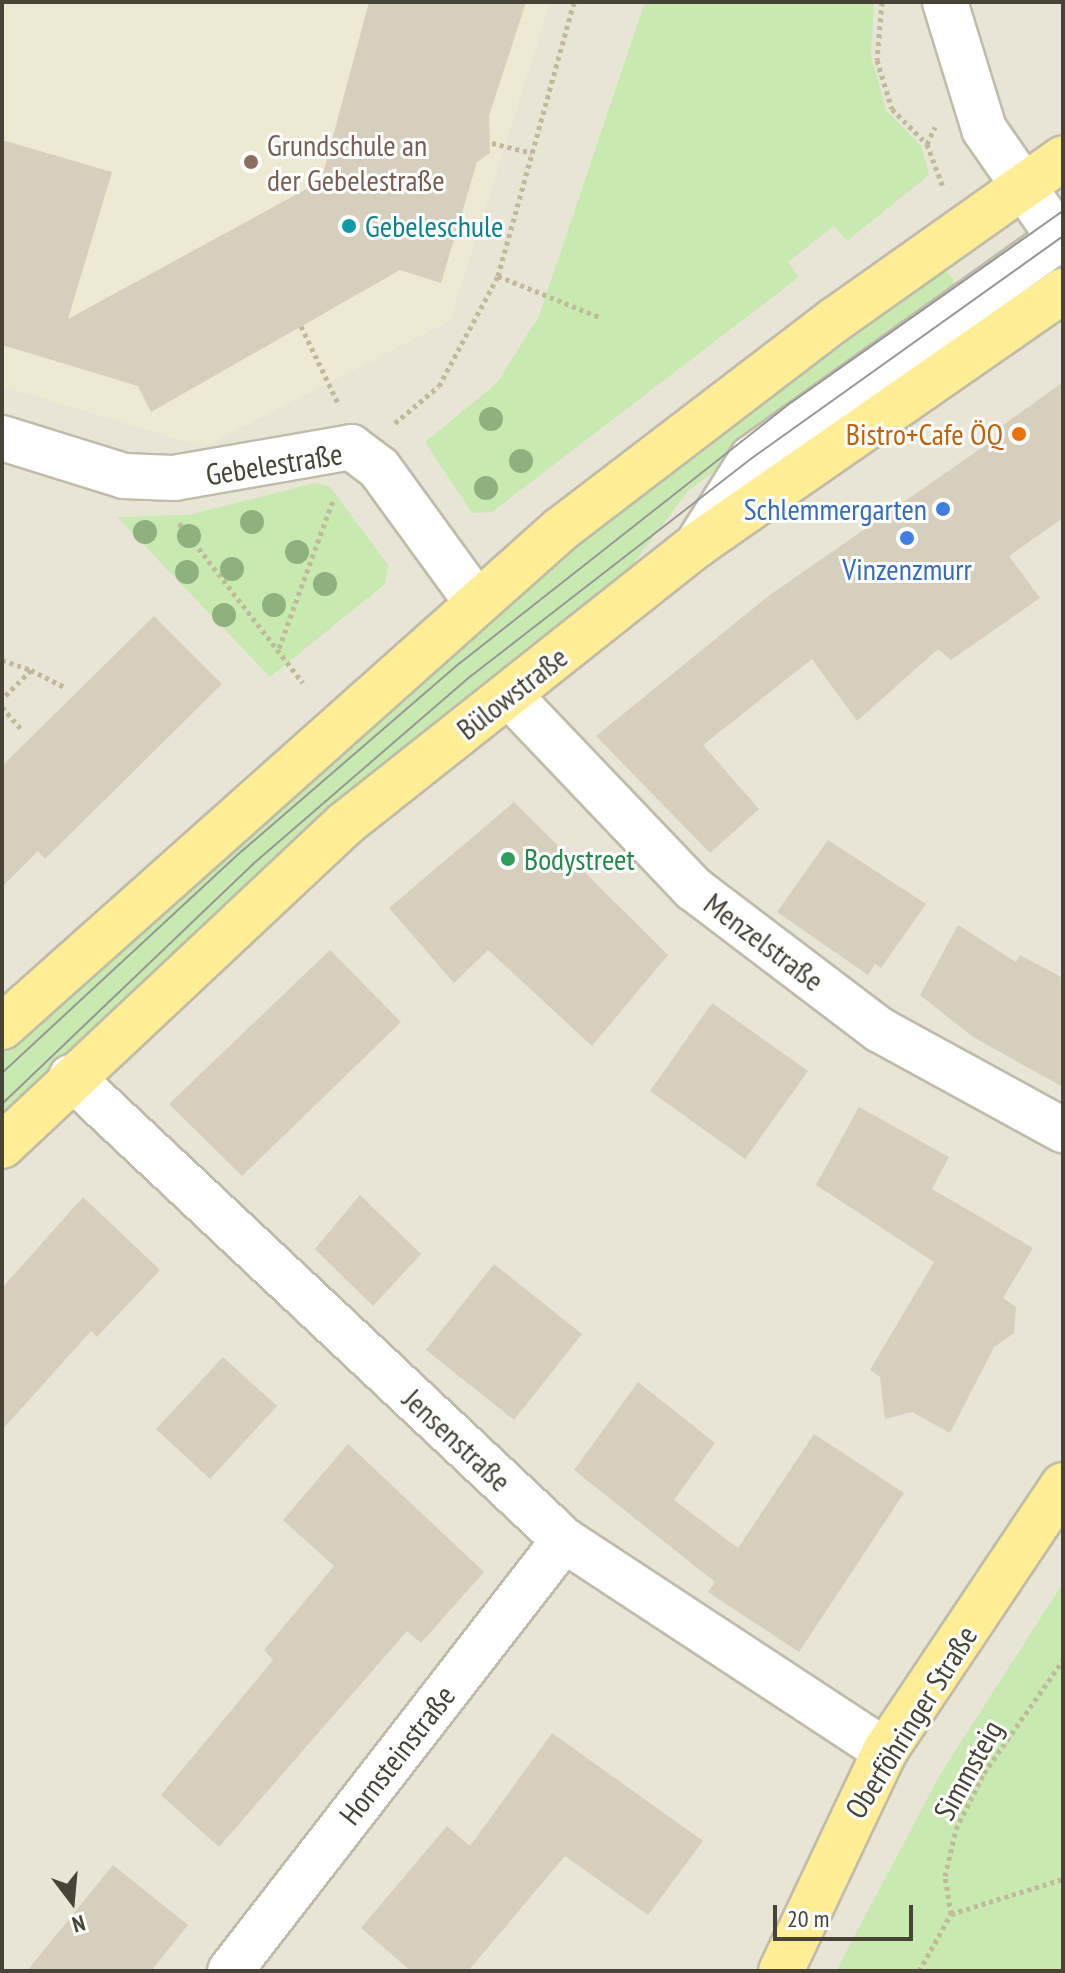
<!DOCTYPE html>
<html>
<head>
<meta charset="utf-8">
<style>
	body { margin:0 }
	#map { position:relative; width:1065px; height:1973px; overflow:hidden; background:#f4f2e8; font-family:"PT Sans Narrow",sans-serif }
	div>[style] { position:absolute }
	.residential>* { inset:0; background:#e8e5d6 }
	.education>* { inset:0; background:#ede9d2 }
	.green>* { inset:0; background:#c8e9b0 }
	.building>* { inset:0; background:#d6cfbd }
	.path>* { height:5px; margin-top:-2.5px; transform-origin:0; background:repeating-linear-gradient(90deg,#c2b99b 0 4px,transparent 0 8px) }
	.roads { filter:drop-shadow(2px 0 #c0bbaa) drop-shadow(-2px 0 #c0bbaa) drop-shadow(0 2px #c0bbaa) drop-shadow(0 -2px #c0bbaa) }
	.minor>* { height:44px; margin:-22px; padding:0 22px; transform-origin:22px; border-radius:22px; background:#fff }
	.major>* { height:44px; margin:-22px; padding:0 22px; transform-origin:22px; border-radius:22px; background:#ffee96 }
	.tram>* { height:2px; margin:-1px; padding:0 1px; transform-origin:1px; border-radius:1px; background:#979797 }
	.trees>* { width:24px; height:24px; margin:-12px; border-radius:50%; background:#8fb17e }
	.dots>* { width:22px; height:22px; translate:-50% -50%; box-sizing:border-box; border:4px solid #fff; border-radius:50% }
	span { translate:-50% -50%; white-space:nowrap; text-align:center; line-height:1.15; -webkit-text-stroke:6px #fff; paint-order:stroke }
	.education-label { font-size:30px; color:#785e54 }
	.left { translate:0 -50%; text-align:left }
	.culture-label { font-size:30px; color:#0d838f }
	.food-label { font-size:30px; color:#c56008 }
	.right { translate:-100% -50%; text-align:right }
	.street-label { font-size:30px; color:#484337 }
	.shop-label { font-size:30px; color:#366cbe }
	.leisure-label { font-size:30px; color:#27864d }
	.frame { position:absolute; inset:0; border:4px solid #484337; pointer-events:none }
	.north { position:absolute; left:32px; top:1861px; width:80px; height:80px; -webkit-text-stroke:6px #fff; paint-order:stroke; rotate:164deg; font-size:22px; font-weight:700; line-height:32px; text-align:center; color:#484337 }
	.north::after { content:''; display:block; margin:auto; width:28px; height:36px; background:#484337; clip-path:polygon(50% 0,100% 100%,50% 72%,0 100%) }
	.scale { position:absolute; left:773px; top:1905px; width:140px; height:36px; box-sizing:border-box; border:4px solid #484337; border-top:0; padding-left:10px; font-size:24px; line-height:28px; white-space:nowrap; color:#484337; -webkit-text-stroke:6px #fff; paint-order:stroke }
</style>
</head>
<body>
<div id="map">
	<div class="residential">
		<i style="clip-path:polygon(2px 2px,1063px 2px,1063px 1971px,2px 1971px)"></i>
	</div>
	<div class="education">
		<i style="clip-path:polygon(2px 2px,550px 2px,450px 321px,203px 447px,2px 386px)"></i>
	</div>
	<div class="green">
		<i style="clip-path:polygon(645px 2px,874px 2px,871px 56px,886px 110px,921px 146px,929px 175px,847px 241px,834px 226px,788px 262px,799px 277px,492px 512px,472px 513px,425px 442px,496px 384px,539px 316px)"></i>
		<i style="clip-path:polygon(943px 267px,961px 290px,688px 491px,626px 573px,498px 677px,2px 1121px,2px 1052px,254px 819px,595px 529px)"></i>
		<i style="clip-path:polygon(316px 483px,330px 487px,388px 565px,385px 584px,270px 677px,117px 517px,188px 515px)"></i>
		<i style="clip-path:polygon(1063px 1583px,1063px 1971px,836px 1971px,941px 1773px)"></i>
	</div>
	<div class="building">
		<i style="clip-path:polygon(369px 2px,526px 2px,489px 116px,490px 153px,477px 162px,441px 283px,400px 270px,151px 412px,138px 386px,2px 345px,2px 140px,112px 172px,68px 319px,321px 181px)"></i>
		<i style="clip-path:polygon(1063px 382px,1063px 518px,1009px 556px,1040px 598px,951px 660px,938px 649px,857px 721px,812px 659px,703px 745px,759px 809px,710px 853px,596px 736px,767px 597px,1003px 433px,999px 428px)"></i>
		<i style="clip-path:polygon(154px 616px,222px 684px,45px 859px,38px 851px,2px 887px,2px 766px)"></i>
		<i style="clip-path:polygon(514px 802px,668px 955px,592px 1046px,488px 950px,454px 983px,389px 908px)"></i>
		<i style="clip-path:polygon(828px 840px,926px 904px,881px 968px,875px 964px,868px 975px,777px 912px)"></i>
		<i style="clip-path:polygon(958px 925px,1016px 962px,1020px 955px,1063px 978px,1063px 1087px,973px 1037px,920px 995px)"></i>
		<i style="clip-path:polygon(330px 950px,401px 1022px,242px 1176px,169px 1104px)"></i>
		<i style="clip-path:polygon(712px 1003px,808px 1071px,745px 1159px,650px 1091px)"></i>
		<i style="clip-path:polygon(859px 1107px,949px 1157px,932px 1189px,1033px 1248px,1003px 1298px,1016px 1307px,1014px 1333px,994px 1347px,950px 1433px,912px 1412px,885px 1419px,880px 1377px,870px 1370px,934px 1262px,816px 1185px)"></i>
		<i style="clip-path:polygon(360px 1195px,421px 1254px,373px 1306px,315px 1249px)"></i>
		<i style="clip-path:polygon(83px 1197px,160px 1270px,97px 1337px,91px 1331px,2px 1430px,2px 1288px)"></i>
		<i style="clip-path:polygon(494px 1264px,582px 1334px,514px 1420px,426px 1350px)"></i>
		<i style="clip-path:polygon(223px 1357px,277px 1406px,210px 1479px,156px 1429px)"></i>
		<i style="clip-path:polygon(638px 1382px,715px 1443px,674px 1500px,738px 1548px,814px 1434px,904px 1493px,799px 1652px,708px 1592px,715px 1582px,574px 1470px)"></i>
		<i style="clip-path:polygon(348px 1444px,484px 1572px,421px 1643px,407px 1631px,219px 1847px,161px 1795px,273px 1660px,264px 1650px,334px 1566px,283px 1520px)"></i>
		<i style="clip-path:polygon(552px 1733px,703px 1841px,648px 1915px,565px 1856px,468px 1971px,411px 1971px,361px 1928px,447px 1826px,470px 1846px)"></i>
		<i style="clip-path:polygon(113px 1865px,188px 1925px,151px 1971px,27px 1971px)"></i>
	</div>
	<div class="path">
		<i style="left:882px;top:2px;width:58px;rotate:94.9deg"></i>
		<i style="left:877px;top:60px;width:51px;rotate:73deg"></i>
		<i style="left:892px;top:109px;width:49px;rotate:45deg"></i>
		<i style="left:927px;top:144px;width:46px;rotate:69.6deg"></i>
		<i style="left:492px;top:143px;width:41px;rotate:14deg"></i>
		<i style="left:927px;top:144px;width:19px;rotate:-65deg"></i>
		<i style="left:498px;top:276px;width:112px;rotate:22deg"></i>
		<i style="left:301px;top:326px;width:88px;rotate:64.3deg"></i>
		<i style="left:395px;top:423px;width:57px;rotate:-40.1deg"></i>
		<i style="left:439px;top:386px;width:125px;rotate:-61.8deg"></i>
		<i style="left:498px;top:276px;width:284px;rotate:-74.5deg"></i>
		<i style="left:179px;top:523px;width:202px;rotate:52.2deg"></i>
		<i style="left:279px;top:648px;width:160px;rotate:-69.9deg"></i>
		<i style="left:2px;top:660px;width:31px;rotate:19deg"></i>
		<i style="left:31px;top:670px;width:41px;rotate:135deg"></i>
		<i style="left:31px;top:670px;width:39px;rotate:27deg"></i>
		<i style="left:2px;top:707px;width:28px;rotate:49deg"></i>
		<i style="left:951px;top:1914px;width:38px;rotate:-99deg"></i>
		<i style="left:945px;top:1876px;width:48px;rotate:-76.8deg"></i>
		<i style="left:956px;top:1829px;width:63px;rotate:-63.4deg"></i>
		<i style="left:984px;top:1773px;width:138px;rotate:-55deg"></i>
		<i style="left:919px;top:1971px;width:65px;rotate:-60.7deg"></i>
		<i style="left:951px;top:1914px;width:117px;rotate:-17.4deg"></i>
	</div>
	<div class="roads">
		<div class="minor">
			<i style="left:945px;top:2px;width:133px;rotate:72.9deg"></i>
			<i style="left:984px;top:129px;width:139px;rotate:55.3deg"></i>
			<i style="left:2px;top:438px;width:128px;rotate:17.3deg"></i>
			<i style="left:124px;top:476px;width:50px;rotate:2.3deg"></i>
			<i style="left:174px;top:478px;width:180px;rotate:-9.9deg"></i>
			<i style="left:351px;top:447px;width:35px;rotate:37deg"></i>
			<i style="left:379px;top:468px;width:163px;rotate:54deg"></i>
			<i style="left:697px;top:545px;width:103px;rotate:-57.7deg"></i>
			<i style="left:752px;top:458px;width:382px;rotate:-35.5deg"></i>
			<i style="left:509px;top:695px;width:268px;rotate:46.4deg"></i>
			<i style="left:694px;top:889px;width:233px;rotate:37.2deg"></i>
			<i style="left:880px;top:1030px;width:209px;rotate:28.7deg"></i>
			<i style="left:71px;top:1077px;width:676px;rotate:43.2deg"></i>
			<i style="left:564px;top:1540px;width:384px;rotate:33.3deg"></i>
			<i style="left:230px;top:1971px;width:545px;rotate:-52.23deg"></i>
		</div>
		<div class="major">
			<i style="left:2px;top:1027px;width:749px;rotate:-41.7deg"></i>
			<i style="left:561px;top:529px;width:346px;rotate:-37.4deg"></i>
			<i style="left:836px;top:319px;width:278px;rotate:-35.3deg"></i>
			<i style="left:2px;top:1146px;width:472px;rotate:-43.2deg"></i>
			<i style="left:346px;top:823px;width:448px;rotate:-38.4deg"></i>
			<i style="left:697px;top:545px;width:446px;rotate:-34.8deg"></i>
			<i style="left:781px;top:1971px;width:243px;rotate:-64.7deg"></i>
			<i style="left:885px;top:1751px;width:320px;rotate:-56.2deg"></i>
		</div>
	</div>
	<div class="tram">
		<i style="left:2px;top:1073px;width:327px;rotate:-42.8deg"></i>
		<i style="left:242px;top:851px;width:288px;rotate:-40.8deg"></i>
		<i style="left:460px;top:663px;width:422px;rotate:-38.2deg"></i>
		<i style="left:792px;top:402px;width:332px;rotate:-35.2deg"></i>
		<i style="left:2px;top:1104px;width:347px;rotate:-43.7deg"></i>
		<i style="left:253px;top:864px;width:288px;rotate:-40.8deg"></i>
		<i style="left:471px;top:676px;width:356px;rotate:-37.8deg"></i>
		<i style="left:752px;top:458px;width:382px;rotate:-35.5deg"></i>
	</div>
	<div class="trees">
		<i style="left:491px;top:419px"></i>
		<i style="left:521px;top:461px"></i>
		<i style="left:486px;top:488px"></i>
		<i style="left:252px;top:522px"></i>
		<i style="left:145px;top:532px"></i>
		<i style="left:189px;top:536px"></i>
		<i style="left:297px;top:552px"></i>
		<i style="left:232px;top:569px"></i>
		<i style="left:187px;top:572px"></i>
		<i style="left:325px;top:584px"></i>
		<i style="left:274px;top:605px"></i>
		<i style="left:224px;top:615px"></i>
	</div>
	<div class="dots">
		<i style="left:251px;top:162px;background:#8d6e63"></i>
		<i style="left:349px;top:226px;background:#0f9aa8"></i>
		<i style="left:1019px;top:434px;background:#e8710a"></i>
		<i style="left:943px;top:509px;background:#3f7fe0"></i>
		<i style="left:907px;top:538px;background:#3f7fe0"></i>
		<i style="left:508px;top:859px;background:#2e9e5b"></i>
	</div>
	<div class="education-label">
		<span class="left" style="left:267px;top:162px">Grundschule an<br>der Gebelestraße</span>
	</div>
	<div class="culture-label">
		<span class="left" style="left:365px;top:226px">Gebeleschule</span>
	</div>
	<div class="food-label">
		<span class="right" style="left:1003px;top:434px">Bistro+Cafe ÖQ</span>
	</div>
	<div class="street-label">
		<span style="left:274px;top:464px;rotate:-9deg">Gebelestraße</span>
		<span style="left:512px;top:693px;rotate:-38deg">Bülowstraße</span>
		<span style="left:764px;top:942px;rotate:37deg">Menzelstraße</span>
		<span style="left:457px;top:1440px;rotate:43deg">Jensenstraße</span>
		<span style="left:911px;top:1722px;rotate:-58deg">Oberföhringer Straße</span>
		<span style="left:397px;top:1755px;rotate:-52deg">Hornsteinstraße</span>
		<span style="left:968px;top:1770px;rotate:-61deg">Simmsteig</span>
	</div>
	<div class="shop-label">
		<span class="right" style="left:927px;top:509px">Schlemmergarten</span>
		<span style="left:907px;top:569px">Vinzenzmurr</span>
	</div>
	<div class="leisure-label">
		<span class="left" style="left:524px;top:859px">Bodystreet</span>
	</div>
	<div class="frame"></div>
	<div class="north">N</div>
	<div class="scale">20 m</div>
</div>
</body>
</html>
